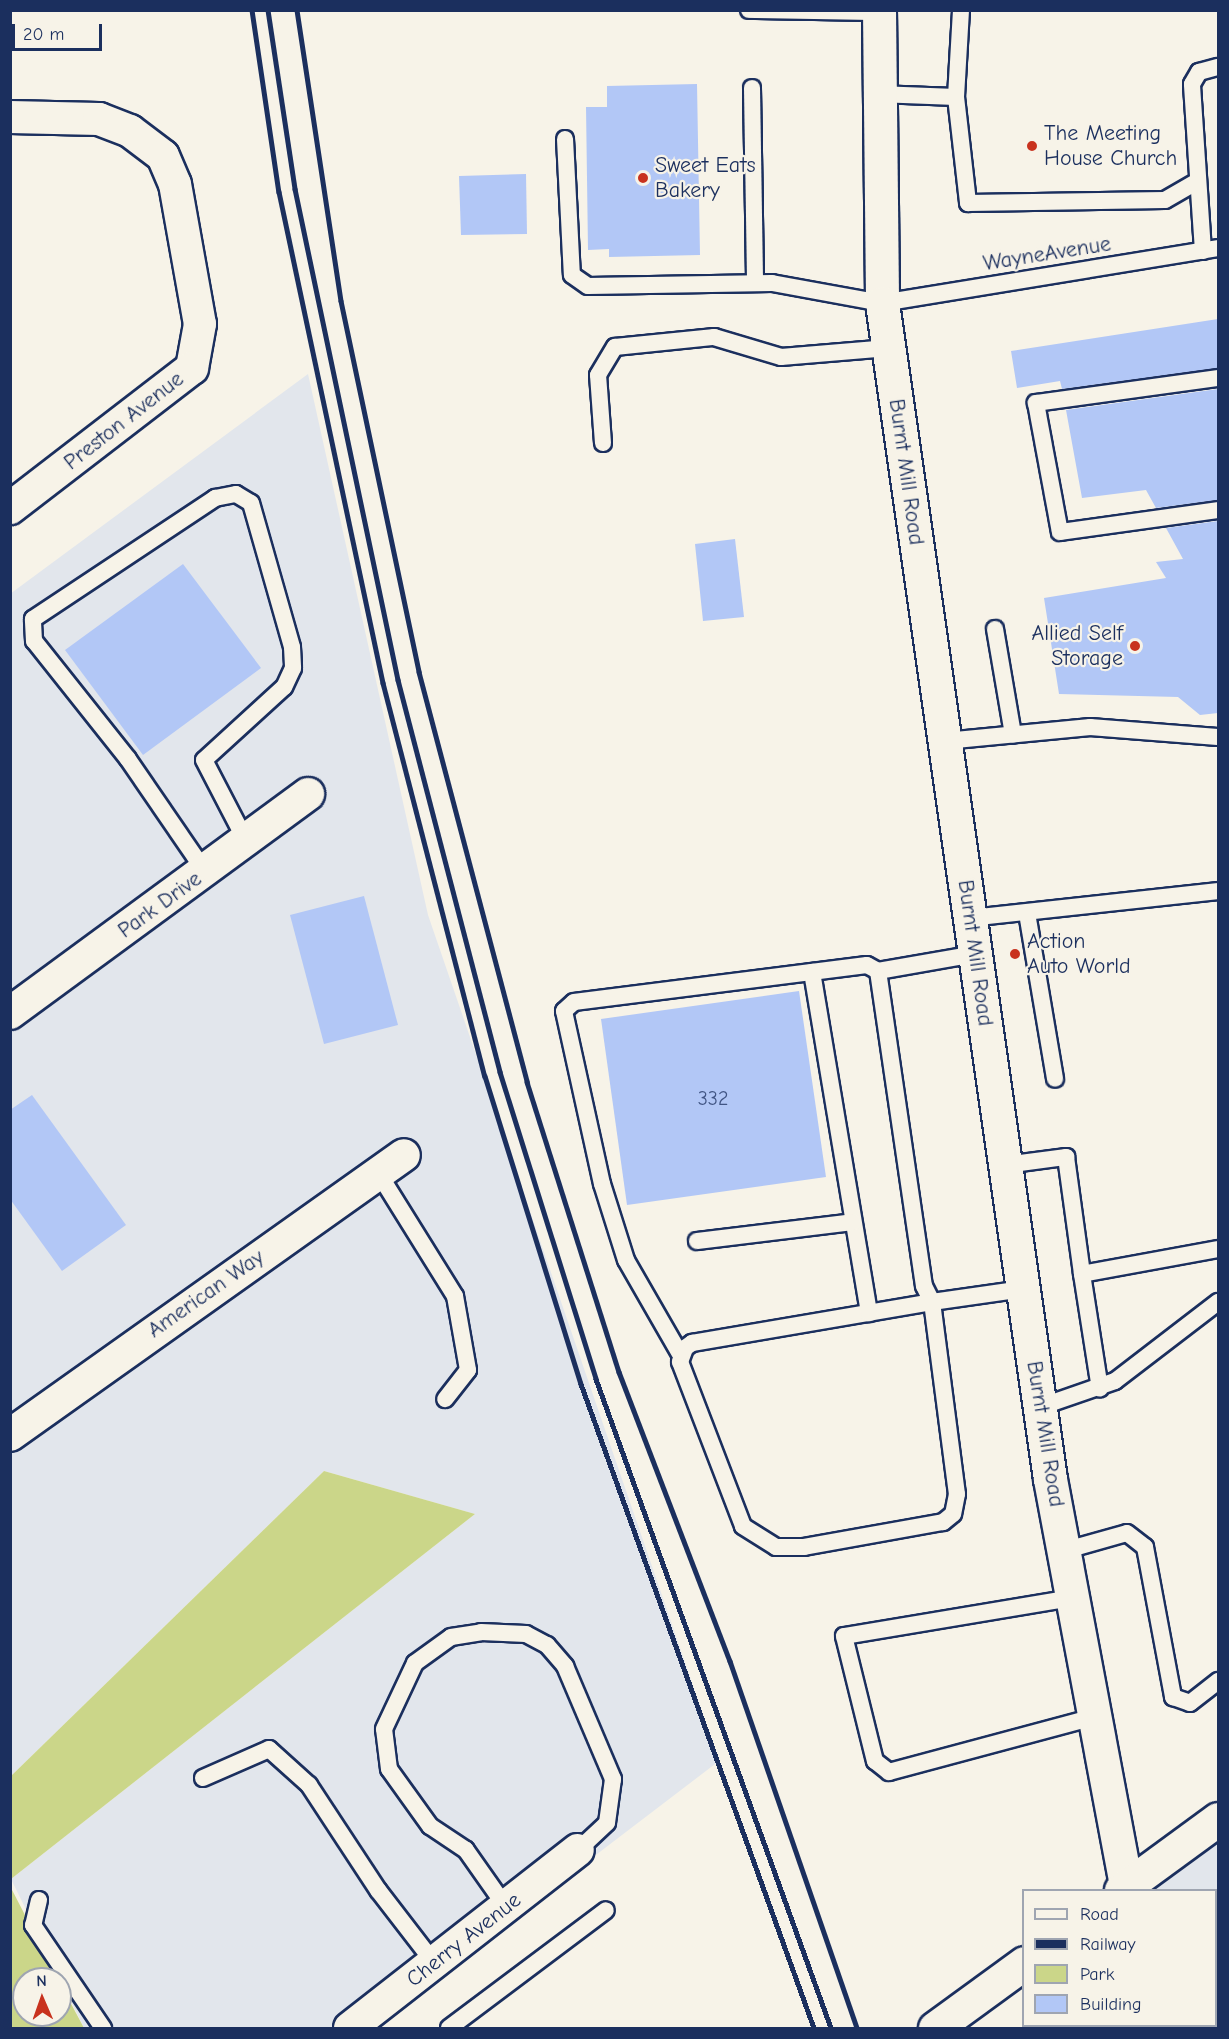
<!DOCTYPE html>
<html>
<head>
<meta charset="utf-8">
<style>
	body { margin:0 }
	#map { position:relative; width:1229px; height:2039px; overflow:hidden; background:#f7f3e8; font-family:"Comic Neue",sans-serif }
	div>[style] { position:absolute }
	.built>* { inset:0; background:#e2e6ec }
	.green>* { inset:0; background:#cbd689 }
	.building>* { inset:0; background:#b2c7f6 }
	.roads { filter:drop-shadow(2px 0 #1b2f5e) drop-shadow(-2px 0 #1b2f5e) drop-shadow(0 2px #1b2f5e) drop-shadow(0 -2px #1b2f5e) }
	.lane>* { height:16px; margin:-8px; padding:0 8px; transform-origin:8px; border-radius:8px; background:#f7f3e8 }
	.street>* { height:32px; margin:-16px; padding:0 16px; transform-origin:16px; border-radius:16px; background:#f7f3e8 }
	.secondary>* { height:33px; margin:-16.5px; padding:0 16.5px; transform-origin:16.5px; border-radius:16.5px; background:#f7f3e8 }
	.rail>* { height:4.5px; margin:-2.25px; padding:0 2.25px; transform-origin:2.25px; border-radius:2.25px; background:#1b2f5e }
	.dots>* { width:16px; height:16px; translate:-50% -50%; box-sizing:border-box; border:3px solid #f7f3e8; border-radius:50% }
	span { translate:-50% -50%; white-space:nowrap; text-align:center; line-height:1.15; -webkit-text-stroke:4.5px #f7f3e8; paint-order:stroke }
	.number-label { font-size:20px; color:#415584 }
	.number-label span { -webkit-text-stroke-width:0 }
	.poi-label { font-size:22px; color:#1b2f5e }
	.left { translate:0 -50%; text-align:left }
	.right { translate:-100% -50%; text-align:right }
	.street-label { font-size:22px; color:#1b2f5e }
	.frame { position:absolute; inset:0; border:12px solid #1b2f5e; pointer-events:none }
	.legend { position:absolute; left:1022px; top:1889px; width:195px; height:138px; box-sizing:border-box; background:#f7f3e8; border:2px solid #9fa5b1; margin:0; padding:8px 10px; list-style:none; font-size:18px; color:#1b2f5e }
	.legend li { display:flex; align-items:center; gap:12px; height:30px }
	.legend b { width:30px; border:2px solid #9fa5b1 }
	.north { position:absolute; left:12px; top:1967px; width:60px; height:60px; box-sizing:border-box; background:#f7f3e8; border:2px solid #9fa5b1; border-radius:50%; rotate:358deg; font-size:16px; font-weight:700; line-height:24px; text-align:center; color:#1b2f5e }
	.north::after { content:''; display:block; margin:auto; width:21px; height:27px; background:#c8321e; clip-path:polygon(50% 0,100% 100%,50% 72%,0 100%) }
	.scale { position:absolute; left:12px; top:24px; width:90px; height:27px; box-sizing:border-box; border:3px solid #1b2f5e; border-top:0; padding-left:8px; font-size:18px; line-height:21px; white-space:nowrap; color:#1b2f5e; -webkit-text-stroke:4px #f7f3e8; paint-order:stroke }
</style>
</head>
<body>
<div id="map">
	<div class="built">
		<i style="clip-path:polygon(308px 374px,428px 915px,719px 1761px,369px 2028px,84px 2028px,11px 1879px,475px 1514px,324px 1471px,11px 1776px,10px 594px)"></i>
		<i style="clip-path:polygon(1218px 1819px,1218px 2028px,1184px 2028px,1216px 2026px,1216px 1890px,1127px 1890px)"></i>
	</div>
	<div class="green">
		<i style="clip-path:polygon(324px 1471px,475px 1514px,11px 1879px,11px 1776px)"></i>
		<i style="clip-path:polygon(10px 1886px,58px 1979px,24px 1979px,24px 2015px,60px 2015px,60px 1983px,84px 2028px,11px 2028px)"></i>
	</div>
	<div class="building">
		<i style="clip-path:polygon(697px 84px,700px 255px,609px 257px,609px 249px,588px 250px,586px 107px,607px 107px,607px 86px)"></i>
		<i style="clip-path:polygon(526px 174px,527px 234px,461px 235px,459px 176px)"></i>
		<i style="clip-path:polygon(1218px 319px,1218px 368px,1062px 389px,1060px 381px,1017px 388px,1011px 351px)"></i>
		<i style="clip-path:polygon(1218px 389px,1218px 500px,1156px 508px,1146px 490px,1082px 498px,1066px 410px)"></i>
		<i style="clip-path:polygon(1218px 521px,1218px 713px,1200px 715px,1178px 697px,1059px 694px,1044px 598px,1166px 578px,1156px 562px,1183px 559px,1166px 528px)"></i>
		<i style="clip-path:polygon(735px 539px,744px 617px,703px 621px,695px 544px)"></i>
		<i style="clip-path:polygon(183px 564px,261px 668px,143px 755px,65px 650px)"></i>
		<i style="clip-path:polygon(364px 896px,398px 1025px,324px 1044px,290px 915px)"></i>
		<i style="clip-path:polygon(799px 991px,826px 1177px,627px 1205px,601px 1019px)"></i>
		<i style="clip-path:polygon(32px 1095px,126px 1225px,62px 1271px,10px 1199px,10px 1110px)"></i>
	</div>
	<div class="roads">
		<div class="lane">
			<i style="left:749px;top:10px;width:130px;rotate:0.9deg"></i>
			<i style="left:752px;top:88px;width:195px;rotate:89.1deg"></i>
			<i style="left:877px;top:94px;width:79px;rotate:2.2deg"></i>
			<i style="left:956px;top:97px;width:107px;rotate:83.5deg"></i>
			<i style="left:968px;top:203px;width:197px;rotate:-0.9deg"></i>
			<i style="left:1165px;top:200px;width:38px;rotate:-30deg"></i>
			<i style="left:956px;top:97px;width:87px;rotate:-86.7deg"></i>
			<i style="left:565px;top:139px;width:136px;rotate:87.1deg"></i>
			<i style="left:572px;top:275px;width:19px;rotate:35deg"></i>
			<i style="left:588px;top:286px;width:184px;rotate:-0.9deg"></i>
			<i style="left:772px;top:283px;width:112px;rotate:10.3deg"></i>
			<i style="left:882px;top:303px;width:340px;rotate:-9.3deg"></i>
			<i style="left:1203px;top:251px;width:167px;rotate:-93.8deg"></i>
			<i style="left:1192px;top:84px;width:14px;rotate:-60deg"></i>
			<i style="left:1199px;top:72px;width:20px;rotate:-15deg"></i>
			<i style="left:1218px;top:378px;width:184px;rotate:172.2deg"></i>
			<i style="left:1036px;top:403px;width:131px;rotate:79.5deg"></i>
			<i style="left:1060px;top:532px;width:160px;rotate:-7.9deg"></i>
			<i style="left:603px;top:443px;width:68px;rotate:-94.2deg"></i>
			<i style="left:598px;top:375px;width:33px;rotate:-59deg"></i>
			<i style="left:615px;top:347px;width:100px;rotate:-5.8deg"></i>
			<i style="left:714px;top:337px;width:70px;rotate:16.6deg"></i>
			<i style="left:781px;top:357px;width:108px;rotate:-4.8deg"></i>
			<i style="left:995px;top:629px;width:107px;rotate:80.3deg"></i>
			<i style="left:945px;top:741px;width:146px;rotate:-5.5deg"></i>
			<i style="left:1090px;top:727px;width:128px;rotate:4.5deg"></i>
			<i style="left:206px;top:873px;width:138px;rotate:-124.4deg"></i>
			<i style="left:128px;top:759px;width:151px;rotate:-128.5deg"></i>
			<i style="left:34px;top:641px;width:22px;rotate:-93deg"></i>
			<i style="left:33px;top:619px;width:219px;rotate:-33.6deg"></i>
			<i style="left:215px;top:498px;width:21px;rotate:-11deg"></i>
			<i style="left:236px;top:494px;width:17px;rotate:31deg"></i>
			<i style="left:251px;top:503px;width:150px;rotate:74.1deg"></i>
			<i style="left:292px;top:647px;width:21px;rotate:87deg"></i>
			<i style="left:293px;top:668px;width:21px;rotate:115deg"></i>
			<i style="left:284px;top:687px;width:108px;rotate:137.6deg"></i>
			<i style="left:204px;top:760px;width:91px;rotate:62.6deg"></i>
			<i style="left:1027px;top:913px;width:168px;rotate:80.4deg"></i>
			<i style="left:970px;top:918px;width:249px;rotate:-6.2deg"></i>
			<i style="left:878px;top:971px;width:318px;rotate:81.7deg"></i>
			<i style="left:924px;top:1286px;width:18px;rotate:63deg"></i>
			<i style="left:932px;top:1302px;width:194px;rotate:82.6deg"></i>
			<i style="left:957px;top:1494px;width:20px;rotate:101deg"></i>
			<i style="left:953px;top:1514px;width:13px;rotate:141deg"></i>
			<i style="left:943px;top:1522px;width:141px;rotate:169.8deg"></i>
			<i style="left:804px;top:1547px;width:28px;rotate:180deg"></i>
			<i style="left:776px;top:1547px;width:39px;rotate:-148deg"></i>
			<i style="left:743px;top:1526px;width:176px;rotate:-111deg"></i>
			<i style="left:680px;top:1362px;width:15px;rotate:-70deg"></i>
			<i style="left:685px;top:1348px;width:9px;rotate:-36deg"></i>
			<i style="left:692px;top:1343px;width:243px;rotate:-9.7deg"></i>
			<i style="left:932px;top:1302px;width:92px;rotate:-8.1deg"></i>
			<i style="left:812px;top:972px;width:346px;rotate:80.5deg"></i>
			<i style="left:1005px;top:1165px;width:62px;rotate:-7.5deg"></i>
			<i style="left:1066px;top:1157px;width:118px;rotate:82.2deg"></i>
			<i style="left:1082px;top:1274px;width:138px;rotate:-10.4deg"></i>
			<i style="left:379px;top:1174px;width:144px;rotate:58.1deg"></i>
			<i style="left:455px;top:1296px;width:75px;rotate:80deg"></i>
			<i style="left:468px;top:1370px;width:37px;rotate:128deg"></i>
			<i style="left:697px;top:1241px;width:157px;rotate:-6.9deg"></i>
			<i style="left:1082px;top:1274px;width:116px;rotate:81.1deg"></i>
			<i style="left:680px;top:1354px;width:108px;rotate:-119.9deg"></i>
			<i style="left:626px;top:1260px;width:80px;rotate:-107.5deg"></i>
			<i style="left:602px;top:1184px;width:177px;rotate:-102.4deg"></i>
			<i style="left:564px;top:1011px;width:13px;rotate:-42deg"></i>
			<i style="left:574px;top:1002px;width:295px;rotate:-7.2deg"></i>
			<i style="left:867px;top:965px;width:13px;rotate:29deg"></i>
			<i style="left:878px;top:971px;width:98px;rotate:-9.9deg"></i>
			<i style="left:1040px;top:1407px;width:79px;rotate:-19.1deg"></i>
			<i style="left:1115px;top:1381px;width:130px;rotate:-37.5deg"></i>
			<i style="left:1063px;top:1551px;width:66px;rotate:-15.7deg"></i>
			<i style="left:1127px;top:1533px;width:23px;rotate:38deg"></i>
			<i style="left:1145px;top:1547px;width:153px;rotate:79.4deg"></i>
			<i style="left:1173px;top:1697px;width:18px;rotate:19deg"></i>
			<i style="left:1190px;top:1703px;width:36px;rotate:-38deg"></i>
			<i style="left:1072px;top:1598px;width:231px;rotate:170.5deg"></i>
			<i style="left:844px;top:1636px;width:129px;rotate:76.1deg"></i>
			<i style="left:875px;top:1761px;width:18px;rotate:38deg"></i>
			<i style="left:889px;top:1772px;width:212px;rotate:-15deg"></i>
			<i style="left:203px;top:1778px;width:72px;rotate:-23.7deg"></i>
			<i style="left:269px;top:1749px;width:54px;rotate:42deg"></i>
			<i style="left:309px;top:1785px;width:126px;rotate:56.7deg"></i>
			<i style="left:378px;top:1890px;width:93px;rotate:52.4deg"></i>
			<i style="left:39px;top:1900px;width:26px;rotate:103deg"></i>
			<i style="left:33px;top:1925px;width:125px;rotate:55.8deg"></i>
			<i style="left:506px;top:1907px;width:70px;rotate:-125.1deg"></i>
			<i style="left:466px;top:1850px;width:43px;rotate:-146.3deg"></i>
			<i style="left:430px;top:1826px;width:70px;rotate:-125.7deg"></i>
			<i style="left:389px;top:1769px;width:40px;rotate:-97.1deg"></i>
			<i style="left:384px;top:1729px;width:73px;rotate:-64.8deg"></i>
			<i style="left:415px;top:1663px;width:44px;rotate:-35.8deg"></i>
			<i style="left:451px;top:1637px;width:30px;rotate:-9deg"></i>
			<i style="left:481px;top:1632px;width:45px;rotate:2.5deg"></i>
			<i style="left:526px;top:1634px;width:24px;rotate:28deg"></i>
			<i style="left:547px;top:1645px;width:28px;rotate:49deg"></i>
			<i style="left:565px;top:1666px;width:123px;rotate:67deg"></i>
			<i style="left:613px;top:1779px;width:44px;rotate:97.8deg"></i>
			<i style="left:607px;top:1823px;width:40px;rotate:137deg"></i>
			<i style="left:449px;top:2028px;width:196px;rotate:-36.9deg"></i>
		</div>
		<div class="street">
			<i style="left:10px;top:117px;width:89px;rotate:1.3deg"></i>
			<i style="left:99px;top:119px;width:33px;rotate:21deg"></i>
			<i style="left:130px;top:131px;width:41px;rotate:37.1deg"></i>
			<i style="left:163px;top:156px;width:30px;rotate:67deg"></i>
			<i style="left:175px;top:184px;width:142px;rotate:79.9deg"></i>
			<i style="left:200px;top:324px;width:45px;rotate:100.3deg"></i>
			<i style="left:192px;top:368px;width:230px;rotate:142.4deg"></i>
			<i style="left:10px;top:1013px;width:370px;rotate:-36.3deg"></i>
			<i style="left:10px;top:1435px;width:483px;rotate:-35.4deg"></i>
			<i style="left:350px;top:2028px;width:289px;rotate:-38deg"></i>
		</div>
		<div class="secondary">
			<i style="left:879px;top:10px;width:293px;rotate:89.4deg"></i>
			<i style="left:882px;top:303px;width:1188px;rotate:81.87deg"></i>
			<i style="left:1050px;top:1479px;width:418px;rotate:79.4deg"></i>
			<i style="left:1121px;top:1890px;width:120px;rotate:-36.2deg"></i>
			<i style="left:1182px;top:2026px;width:3px;rotate:45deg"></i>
			<i style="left:935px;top:2028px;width:110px;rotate:-36.1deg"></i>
		</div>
	</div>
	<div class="rail">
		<i style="left:252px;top:10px;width:184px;rotate:81.6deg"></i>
		<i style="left:279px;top:192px;width:502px;rotate:78.04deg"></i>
		<i style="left:383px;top:683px;width:406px;rotate:75.5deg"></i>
		<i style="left:485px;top:1076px;width:323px;rotate:72.7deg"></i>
		<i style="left:581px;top:1384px;width:685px;rotate:70.11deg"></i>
		<i style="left:268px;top:10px;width:181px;rotate:81.4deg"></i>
		<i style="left:295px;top:189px;width:502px;rotate:78.15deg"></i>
		<i style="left:398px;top:680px;width:405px;rotate:75.4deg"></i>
		<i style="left:500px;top:1072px;width:322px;rotate:72.6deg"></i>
		<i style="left:596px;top:1379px;width:690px;rotate:70.09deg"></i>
		<i style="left:297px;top:10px;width:294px;rotate:81.4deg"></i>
		<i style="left:341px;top:301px;width:379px;rotate:78.1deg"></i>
		<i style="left:419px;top:672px;width:424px;rotate:75.2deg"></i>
		<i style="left:527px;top:1082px;width:304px;rotate:72.4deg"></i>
		<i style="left:619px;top:1372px;width:310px;rotate:69deg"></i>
		<i style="left:730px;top:1661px;width:388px;rotate:70.9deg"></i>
	</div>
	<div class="dots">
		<i style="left:1032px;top:146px;background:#c8321e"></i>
		<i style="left:643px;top:178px;background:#c8321e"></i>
		<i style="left:1135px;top:646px;background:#c8321e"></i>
		<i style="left:1015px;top:954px;background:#c8321e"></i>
	</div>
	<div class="number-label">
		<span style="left:713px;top:1098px">332</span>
	</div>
	<div class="poi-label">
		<span class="left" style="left:1044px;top:146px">The Meeting<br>House Church</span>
		<span class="left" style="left:655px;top:178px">Sweet Eats<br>Bakery</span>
		<span class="right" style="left:1123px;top:646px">Allied Self<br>Storage</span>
		<span class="left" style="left:1027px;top:954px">Action<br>Auto World</span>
	</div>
	<div class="street-label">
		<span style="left:1047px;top:254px;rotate:-9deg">WayneAvenue</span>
		<span style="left:124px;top:421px;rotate:-38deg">Preston Avenue</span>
		<span style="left:906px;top:472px;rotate:82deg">Burnt Mill Road</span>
		<span style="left:160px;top:905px;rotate:-36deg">Park Drive</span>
		<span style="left:975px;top:953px;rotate:82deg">Burnt Mill Road</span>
		<span style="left:206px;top:1294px;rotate:-35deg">American Way</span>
		<span style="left:1045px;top:1434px;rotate:81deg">Burnt Mill Road</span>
		<span style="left:464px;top:1940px;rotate:-38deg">Cherry Avenue</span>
	</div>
	<div class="frame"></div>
	<ul class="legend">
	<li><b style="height:8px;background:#f7f3e8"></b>Road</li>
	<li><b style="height:8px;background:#1b2f5e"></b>Railway</li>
	<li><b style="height:16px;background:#cbd689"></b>Park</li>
	<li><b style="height:16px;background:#b2c7f6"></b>Building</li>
	</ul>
	<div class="north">N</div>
	<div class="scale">20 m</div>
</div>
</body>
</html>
